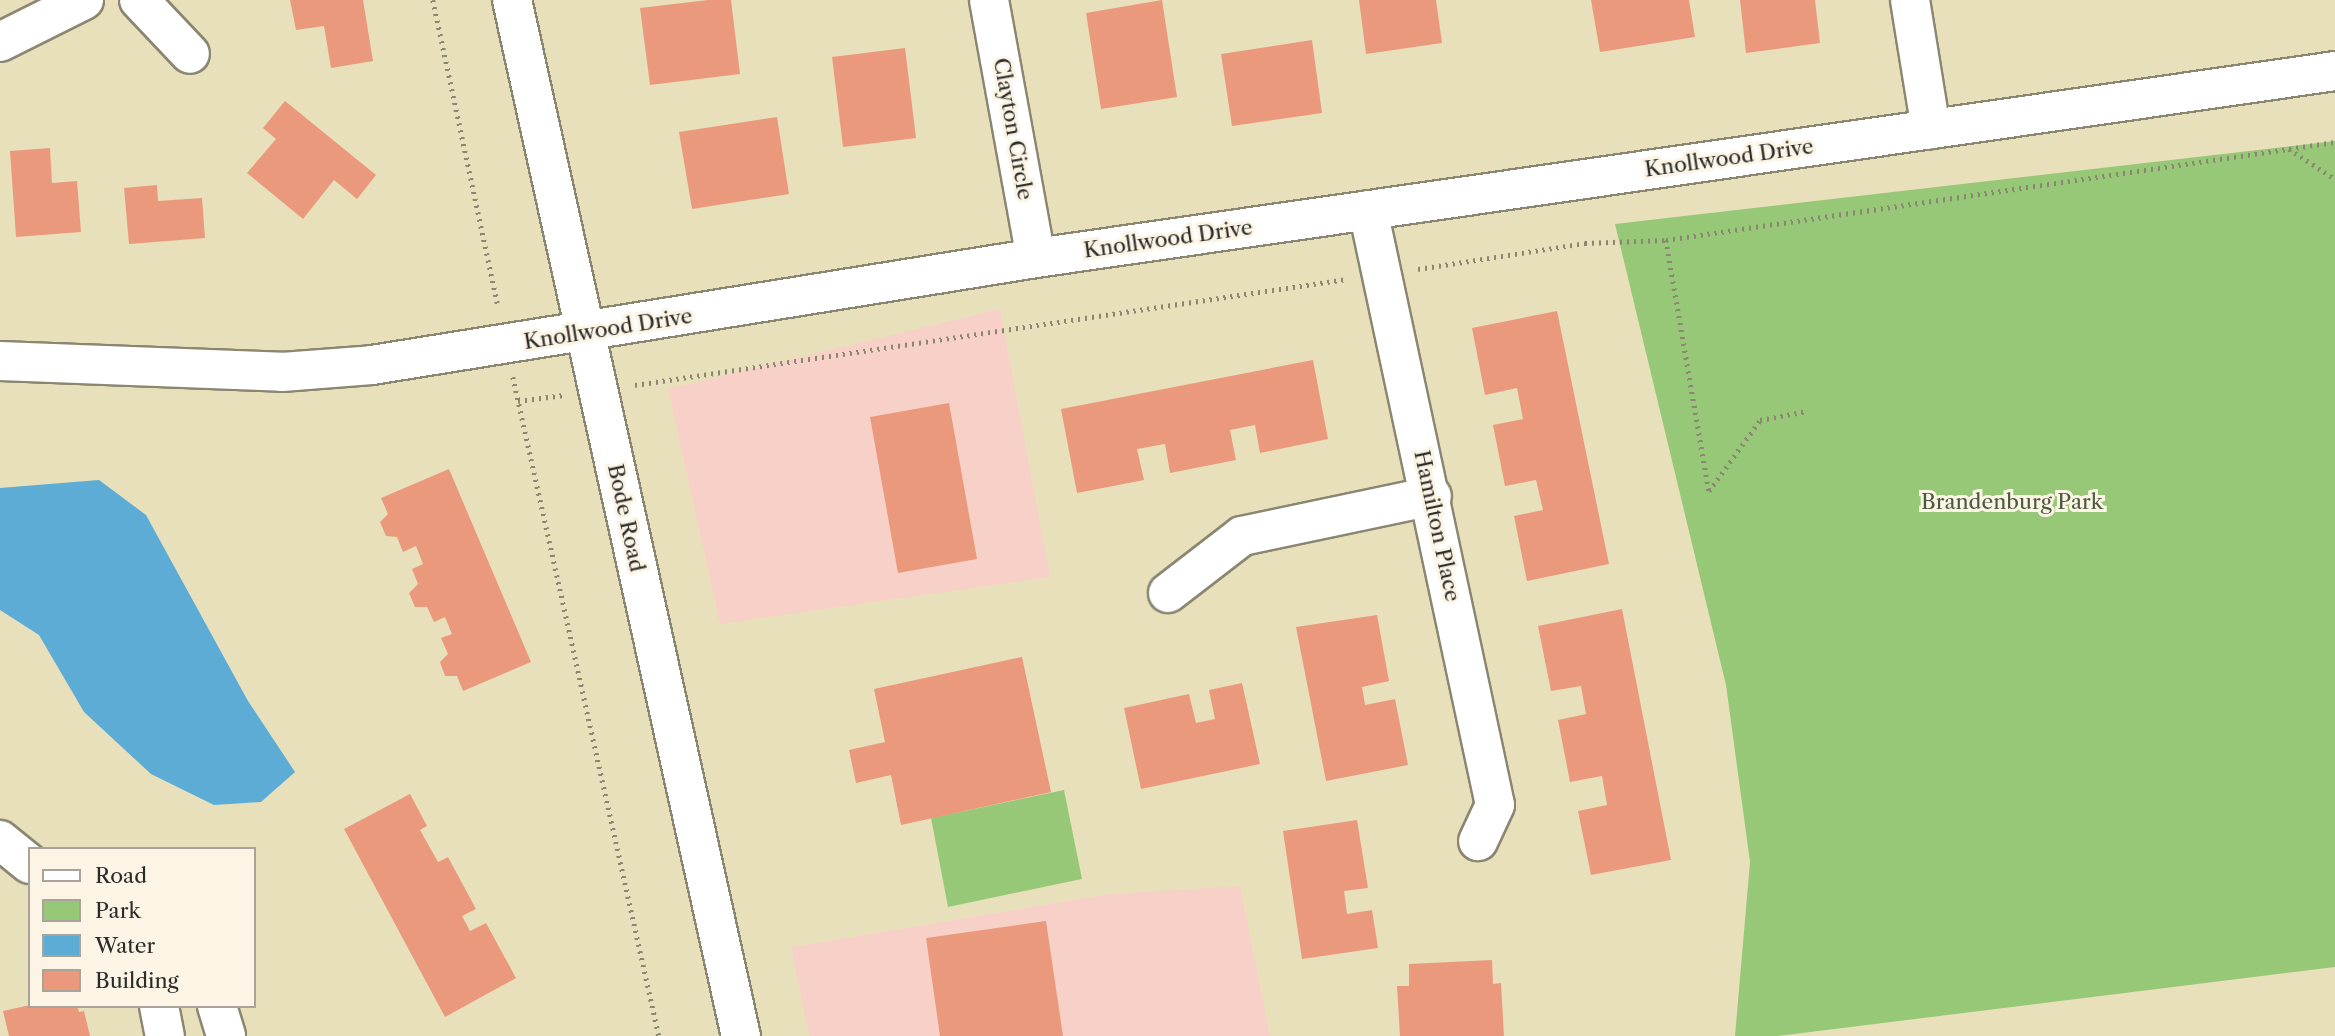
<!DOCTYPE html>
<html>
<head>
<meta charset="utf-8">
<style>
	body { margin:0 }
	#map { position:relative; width:2335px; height:1036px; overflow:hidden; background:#e8e0ba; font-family:"Libre Caslon Text",serif }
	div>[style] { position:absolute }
	.built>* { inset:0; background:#f7d1c8 }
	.green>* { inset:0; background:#97c877 }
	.water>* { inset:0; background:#5cacd6 }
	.building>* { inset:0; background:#eb997d }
	.path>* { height:4.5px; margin-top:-2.25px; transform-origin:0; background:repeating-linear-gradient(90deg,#8a8672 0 2px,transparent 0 7px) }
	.roads { filter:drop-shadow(2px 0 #8a8672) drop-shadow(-2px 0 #8a8672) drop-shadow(0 2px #8a8672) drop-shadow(0 -2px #8a8672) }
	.minor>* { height:38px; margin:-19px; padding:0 19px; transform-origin:19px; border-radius:19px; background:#fff }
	span { translate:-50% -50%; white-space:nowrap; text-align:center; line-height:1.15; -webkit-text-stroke:6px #fcf5e5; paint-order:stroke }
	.street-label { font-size:21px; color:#2b2b2b }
	.park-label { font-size:21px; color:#4b5a42 }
	.legend { position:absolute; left:28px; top:847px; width:228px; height:161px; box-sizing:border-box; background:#fcf5e5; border:2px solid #a8a49b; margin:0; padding:9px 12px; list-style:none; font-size:21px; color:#2b2b2b }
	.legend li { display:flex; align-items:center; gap:14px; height:35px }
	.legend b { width:35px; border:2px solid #a8a49b }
</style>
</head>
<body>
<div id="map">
	<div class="built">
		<i style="clip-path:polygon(1000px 309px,1050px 577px,720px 624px,668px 389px)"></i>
		<i style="clip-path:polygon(1240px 886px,1270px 1036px,809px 1036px,791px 947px,1109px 894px)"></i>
	</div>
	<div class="green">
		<i style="clip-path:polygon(2335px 141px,2335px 967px,1778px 1036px,1735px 1036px,1750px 862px,1726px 685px,1615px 224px)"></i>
		<i style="clip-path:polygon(1064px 790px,1082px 879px,948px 907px,931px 818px)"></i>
	</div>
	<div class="water">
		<i style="clip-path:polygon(99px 480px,146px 515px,248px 701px,295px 772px,261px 802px,214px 805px,151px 774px,84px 712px,39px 635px,0 610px,0 488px)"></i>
	</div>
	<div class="building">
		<i style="clip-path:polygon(290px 0,363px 0,373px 61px,331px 68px,324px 26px,296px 30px)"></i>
		<i style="clip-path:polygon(708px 0,731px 0,740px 74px,650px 85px,640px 8px)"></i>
		<i style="clip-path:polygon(1162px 0,1177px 97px,1101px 109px,1086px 13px)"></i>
		<i style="clip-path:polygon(1359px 0,1436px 0,1442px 43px,1366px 54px)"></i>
		<i style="clip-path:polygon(1591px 0,1689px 0,1695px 37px,1600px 52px)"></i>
		<i style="clip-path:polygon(1740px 0,1815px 0,1820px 43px,1746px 53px)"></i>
		<i style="clip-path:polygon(1312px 40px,1322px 113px,1232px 126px,1221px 54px)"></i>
		<i style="clip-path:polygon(905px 48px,916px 138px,843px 147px,832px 57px)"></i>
		<i style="clip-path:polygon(285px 101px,376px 175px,357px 199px,334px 180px,303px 219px,247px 173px,276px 139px,263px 128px)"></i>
		<i style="clip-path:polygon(777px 117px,789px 194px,692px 209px,679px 132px)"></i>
		<i style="clip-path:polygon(50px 148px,52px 183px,77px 181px,81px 232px,16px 237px,10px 151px)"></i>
		<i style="clip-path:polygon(157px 185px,158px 201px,202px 198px,205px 238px,129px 244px,124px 188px)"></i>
		<i style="clip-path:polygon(1557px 311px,1609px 564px,1527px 581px,1514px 516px,1543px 510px,1536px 480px,1505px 486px,1493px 425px,1523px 419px,1517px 388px,1485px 395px,1472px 328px)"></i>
		<i style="clip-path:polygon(1313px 360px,1328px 439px,1260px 453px,1255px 425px,1230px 430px,1236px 460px,1170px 473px,1165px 444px,1137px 449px,1144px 480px,1077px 493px,1061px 409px)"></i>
		<i style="clip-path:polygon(949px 403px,977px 559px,898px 573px,870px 417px)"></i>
		<i style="clip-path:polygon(449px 469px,531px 662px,463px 691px,457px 676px,445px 676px,440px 662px,448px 654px,441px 638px,452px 634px,445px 617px,434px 622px,427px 607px,415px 607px,409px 593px,418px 584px,412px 569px,423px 564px,416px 546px,403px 552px,397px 537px,386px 536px,380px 522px,388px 514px,381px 498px)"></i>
		<i style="clip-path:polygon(1622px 609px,1671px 860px,1591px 875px,1578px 811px,1607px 805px,1602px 776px,1570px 782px,1558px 720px,1586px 714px,1581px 686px,1551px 691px,1538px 626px)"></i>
		<i style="clip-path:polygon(1377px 615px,1389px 681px,1362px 687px,1365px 705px,1395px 699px,1408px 765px,1326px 781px,1296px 627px)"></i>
		<i style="clip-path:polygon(1022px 657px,1051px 792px,901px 825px,891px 775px,856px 783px,849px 750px,885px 742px,874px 689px)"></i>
		<i style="clip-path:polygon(1242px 683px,1260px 764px,1141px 789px,1124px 708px,1189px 694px,1196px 723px,1215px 719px,1209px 690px)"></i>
		<i style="clip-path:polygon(410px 794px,427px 826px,420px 830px,438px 862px,448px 857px,476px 909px,462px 916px,470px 931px,486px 923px,516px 978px,445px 1017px,344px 829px)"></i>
		<i style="clip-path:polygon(1357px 820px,1368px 888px,1344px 891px,1347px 914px,1372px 910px,1378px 948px,1302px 959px,1283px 831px)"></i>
		<i style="clip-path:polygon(1046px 921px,1063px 1036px,940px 1036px,926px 938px)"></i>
		<i style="clip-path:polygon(1492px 960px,1493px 984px,1501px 983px,1504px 1036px,1400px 1036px,1397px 986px,1409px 986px,1409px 964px)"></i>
		<i style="clip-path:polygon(30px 1005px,77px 1006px,79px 1012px,84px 1011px,90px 1036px,9px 1036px,3px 1011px)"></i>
	</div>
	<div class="path">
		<i style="left:433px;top:0;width:314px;rotate:78deg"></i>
		<i style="left:2289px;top:149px;width:55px;rotate:33.1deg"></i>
		<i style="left:1666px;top:240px;width:255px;rotate:80.3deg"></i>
		<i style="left:1709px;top:491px;width:87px;rotate:-54.3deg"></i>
		<i style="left:1760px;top:420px;width:48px;rotate:-10.8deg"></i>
		<i style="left:1418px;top:269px;width:169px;rotate:-8.8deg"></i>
		<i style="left:1585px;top:243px;width:81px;rotate:-2.1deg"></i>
		<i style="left:1666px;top:240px;width:676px;rotate:-8.33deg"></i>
		<i style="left:513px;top:377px;width:675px;rotate:77.51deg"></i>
		<i style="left:635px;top:385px;width:720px;rotate:-8.47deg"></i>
		<i style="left:518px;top:401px;width:46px;rotate:-7.4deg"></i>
	</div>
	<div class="roads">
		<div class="minor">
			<i style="left:139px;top:0;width:74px;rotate:46.6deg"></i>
			<i style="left:512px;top:0;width:1061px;rotate:77.54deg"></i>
			<i style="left:989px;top:0;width:262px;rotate:79.7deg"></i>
			<i style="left:1910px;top:0;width:131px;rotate:80.8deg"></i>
			<i style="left:0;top:42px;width:94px;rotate:-26.6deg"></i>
			<i style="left:1368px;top:210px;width:608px;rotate:77.95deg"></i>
			<i style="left:1495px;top:805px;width:40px;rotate:115deg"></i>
			<i style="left:0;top:361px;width:282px;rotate:2.2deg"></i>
			<i style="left:282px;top:372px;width:90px;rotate:-4.4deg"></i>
			<i style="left:372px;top:365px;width:673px;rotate:-9.15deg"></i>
			<i style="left:1036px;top:258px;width:1312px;rotate:-8.19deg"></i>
			<i style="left:1168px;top:593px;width:93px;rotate:-37.6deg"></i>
			<i style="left:1242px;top:536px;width:194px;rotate:-11.9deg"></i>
			<i style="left:0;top:840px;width:38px;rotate:39deg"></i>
			<i style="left:159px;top:1006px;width:31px;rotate:79deg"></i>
			<i style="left:217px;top:1006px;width:31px;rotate:73deg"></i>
		</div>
	</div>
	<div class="street-label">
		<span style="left:1013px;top:129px;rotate:80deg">Clayton Circle</span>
		<span style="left:1729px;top:158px;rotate:-8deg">Knollwood Drive</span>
		<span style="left:1168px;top:239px;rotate:-8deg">Knollwood Drive</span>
		<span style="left:608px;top:329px;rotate:-9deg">Knollwood Drive</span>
		<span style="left:626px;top:518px;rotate:78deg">Bode Road</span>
		<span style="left:1437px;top:526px;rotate:78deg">Hamilton Place</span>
	</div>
	<div class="park-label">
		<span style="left:2012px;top:502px">Brandenburg Park</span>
	</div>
	<ul class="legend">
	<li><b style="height:9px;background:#fff"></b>Road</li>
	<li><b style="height:19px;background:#97c877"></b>Park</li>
	<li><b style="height:19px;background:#5cacd6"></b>Water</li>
	<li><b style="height:19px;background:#eb997d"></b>Building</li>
	</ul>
</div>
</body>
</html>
